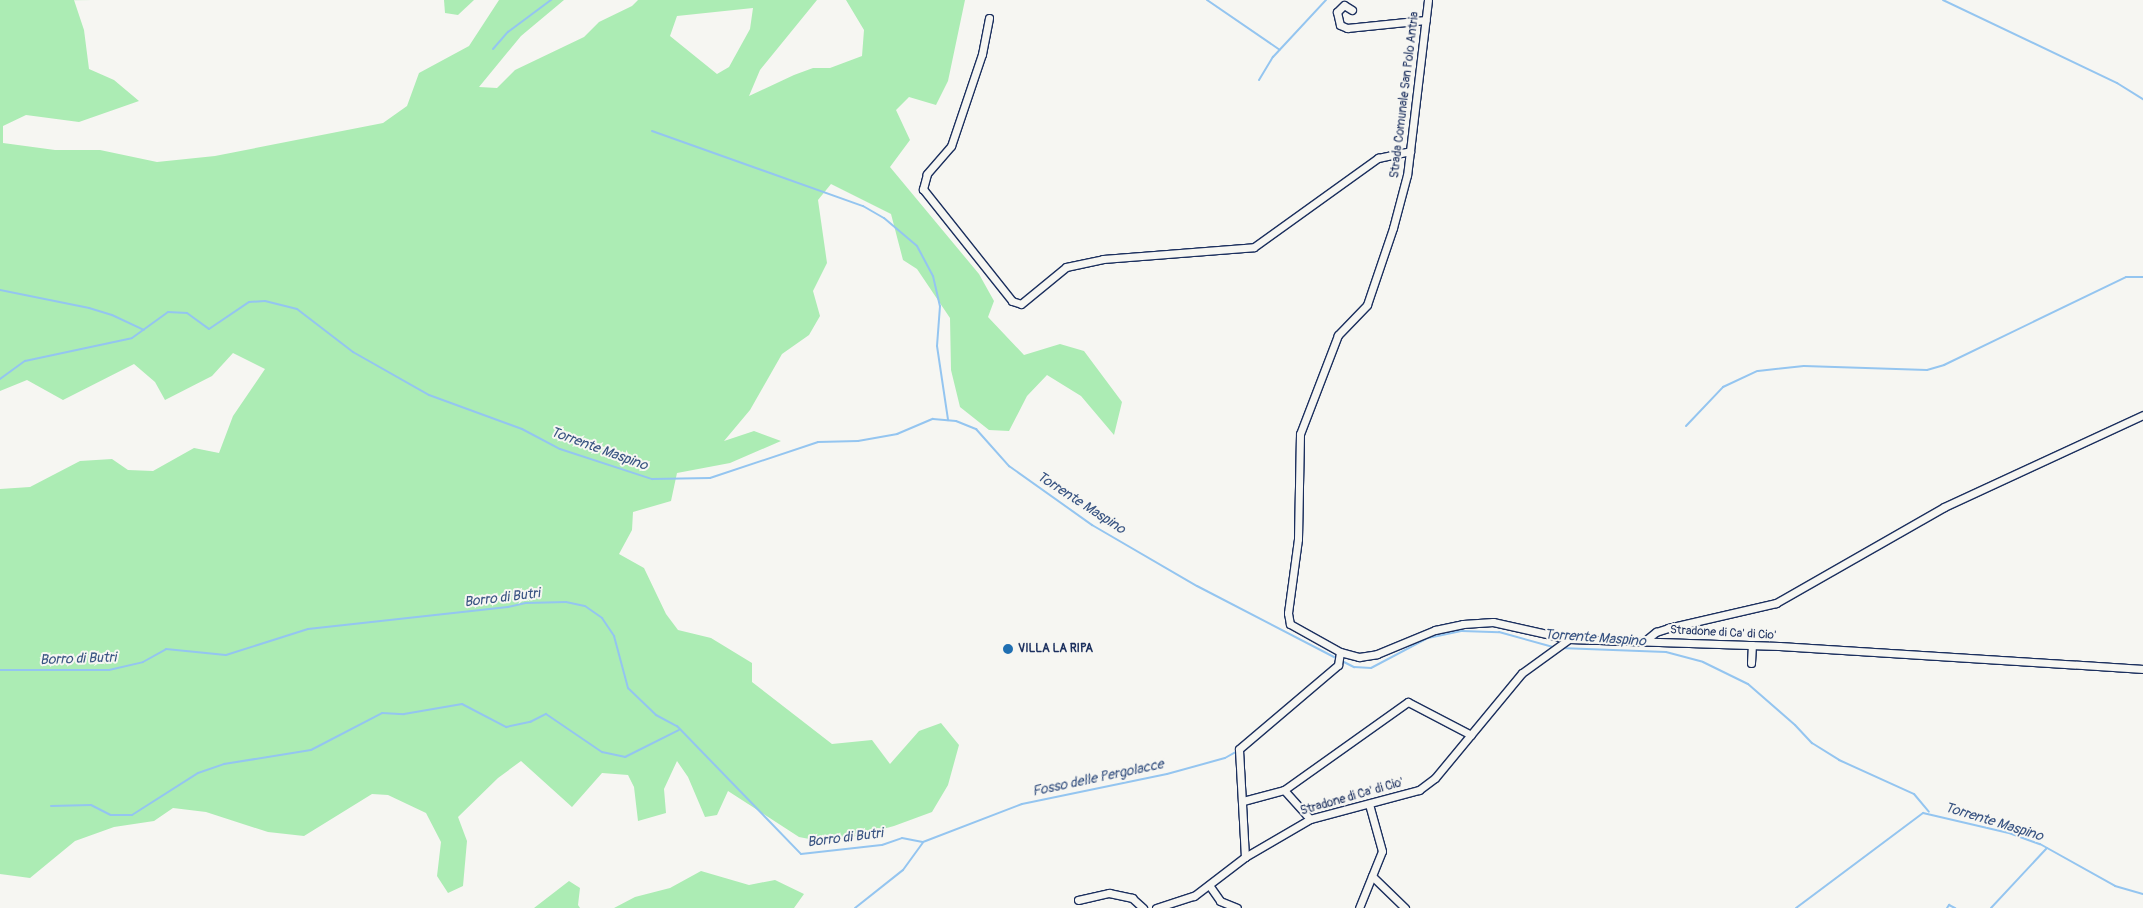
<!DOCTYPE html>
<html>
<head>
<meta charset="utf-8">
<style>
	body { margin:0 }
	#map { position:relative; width:2143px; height:908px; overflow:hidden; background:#f6f6f2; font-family:Pangolin,sans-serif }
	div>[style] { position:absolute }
	.green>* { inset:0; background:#acecb4 }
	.stream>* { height:2px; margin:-1px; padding:0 1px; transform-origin:1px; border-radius:1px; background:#94c5f0 }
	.roads { filter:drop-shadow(1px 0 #1b2f5e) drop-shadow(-1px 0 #1b2f5e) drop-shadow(0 1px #1b2f5e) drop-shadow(0 -1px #1b2f5e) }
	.street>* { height:7px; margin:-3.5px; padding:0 3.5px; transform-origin:3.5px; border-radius:3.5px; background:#f6f6f2 }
	.dots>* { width:14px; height:14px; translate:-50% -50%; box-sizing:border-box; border:2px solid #f6f6f2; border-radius:50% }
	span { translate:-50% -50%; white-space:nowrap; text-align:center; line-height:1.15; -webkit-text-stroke:4px #f6f6f2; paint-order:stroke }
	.street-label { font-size:12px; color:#1b2f5e }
	.poi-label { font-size:12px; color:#1b2f5e; font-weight:700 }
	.left { translate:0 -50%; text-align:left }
	.water-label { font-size:14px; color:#395482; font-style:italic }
</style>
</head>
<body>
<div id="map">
	<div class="green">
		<i style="clip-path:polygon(evenodd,0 0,74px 0,84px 30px,89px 69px,114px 80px,139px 101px,79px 122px,26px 115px,3px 126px,3px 143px,55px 150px,100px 150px,157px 162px,215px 156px,383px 123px,407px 106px,419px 73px,469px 46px,499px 0,564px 0,521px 36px,479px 87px,497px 88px,515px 70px,584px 37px,599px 22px,632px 6px,638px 0,817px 0,760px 70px,749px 96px,794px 75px,813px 68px,830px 68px,862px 56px,864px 30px,846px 0,965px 0,948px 81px,936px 105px,909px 97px,896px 110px,910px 140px,890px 167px,979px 274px,994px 301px,988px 317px,1024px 355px,1060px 344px,1084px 351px,1122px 402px,1114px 435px,1081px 396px,1047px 375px,1027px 396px,1009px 431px,989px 430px,960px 407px,951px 370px,950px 318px,917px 269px,903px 260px,891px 214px,831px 184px,818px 200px,827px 263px,813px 291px,820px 316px,809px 335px,782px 354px,750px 410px,724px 441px,754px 431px,781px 441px,730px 463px,677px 473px,671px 501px,633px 512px,632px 530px,619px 554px,644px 568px,666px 614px,678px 630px,711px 638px,752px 663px,752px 682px,832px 744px,872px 740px,890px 764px,919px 731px,941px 723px,959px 745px,948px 785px,932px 812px,894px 826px,830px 843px,799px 837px,728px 791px,717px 815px,705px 817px,688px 777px,677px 761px,664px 789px,666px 813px,638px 821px,634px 787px,628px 775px,602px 773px,572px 807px,521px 761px,498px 778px,458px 817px,467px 841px,463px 886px,448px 893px,437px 876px,441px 842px,426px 813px,388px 795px,372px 794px,304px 836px,268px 832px,206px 812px,173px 808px,154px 821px,114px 827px,75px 841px,30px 878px,0 874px,0 489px,30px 487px,80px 461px,112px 459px,128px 470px,153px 471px,194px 448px,219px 453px,233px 416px,265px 369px,233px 353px,212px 376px,165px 400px,155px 382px,134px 364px,63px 400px,27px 380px,0 391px,0 0,753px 8px,750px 29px,729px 67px,717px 74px,670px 36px,677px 16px,753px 8px)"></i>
		<i style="clip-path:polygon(444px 0,474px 0,458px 15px,445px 13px)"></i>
		<i style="clip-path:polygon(701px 871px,749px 885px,775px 880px,804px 894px,794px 908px,614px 908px,635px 897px,670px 888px)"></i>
		<i style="clip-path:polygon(569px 881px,580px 888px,578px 905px,580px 908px,534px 908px)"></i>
	</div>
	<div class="stream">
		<i style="left:1207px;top:0;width:88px;rotate:34.4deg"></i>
		<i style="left:1943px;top:0;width:193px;rotate:25.5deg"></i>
		<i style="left:2117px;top:83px;width:31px;rotate:32deg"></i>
		<i style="left:493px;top:49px;width:23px;rotate:-49deg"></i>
		<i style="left:508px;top:32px;width:54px;rotate:-36.7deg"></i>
		<i style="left:1259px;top:80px;width:27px;rotate:-59deg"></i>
		<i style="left:1273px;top:57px;width:78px;rotate:-47.1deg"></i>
		<i style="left:652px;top:131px;width:224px;rotate:19.6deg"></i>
		<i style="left:863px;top:206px;width:24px;rotate:30deg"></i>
		<i style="left:884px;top:218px;width:43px;rotate:40.3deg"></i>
		<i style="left:917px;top:246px;width:34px;rotate:62deg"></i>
		<i style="left:933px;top:276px;width:31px;rotate:77deg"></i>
		<i style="left:940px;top:306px;width:40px;rotate:94.3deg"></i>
		<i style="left:937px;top:346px;width:75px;rotate:81.5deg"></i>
		<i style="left:0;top:290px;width:91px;rotate:11.4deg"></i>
		<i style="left:89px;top:308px;width:24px;rotate:17deg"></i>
		<i style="left:112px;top:315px;width:35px;rotate:25deg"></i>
		<i style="left:0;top:379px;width:31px;rotate:-36deg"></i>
		<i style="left:25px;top:361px;width:109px;rotate:-12.1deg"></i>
		<i style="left:132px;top:338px;width:44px;rotate:-35.8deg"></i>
		<i style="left:168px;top:312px;width:19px;rotate:3deg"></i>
		<i style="left:187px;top:313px;width:27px;rotate:36deg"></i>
		<i style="left:209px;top:329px;width:48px;rotate:-34deg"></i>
		<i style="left:249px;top:302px;width:16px;rotate:-4deg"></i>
		<i style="left:265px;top:301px;width:33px;rotate:14deg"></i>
		<i style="left:297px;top:309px;width:71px;rotate:37.5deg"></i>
		<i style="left:353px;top:352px;width:87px;rotate:29.5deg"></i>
		<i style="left:429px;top:395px;width:99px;rotate:20.1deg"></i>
		<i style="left:522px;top:429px;width:43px;rotate:27.8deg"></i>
		<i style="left:560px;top:449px;width:97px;rotate:18.1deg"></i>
		<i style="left:652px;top:479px;width:58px;rotate:-1deg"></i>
		<i style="left:710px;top:478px;width:114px;rotate:-18.4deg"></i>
		<i style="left:818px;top:442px;width:40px;rotate:-1.4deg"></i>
		<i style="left:858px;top:441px;width:40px;rotate:-10deg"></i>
		<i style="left:897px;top:434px;width:39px;rotate:-23deg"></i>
		<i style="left:933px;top:419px;width:23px;rotate:5deg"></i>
		<i style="left:956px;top:421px;width:22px;rotate:22deg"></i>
		<i style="left:976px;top:429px;width:50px;rotate:48.3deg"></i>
		<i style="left:1009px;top:466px;width:102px;rotate:35.4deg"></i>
		<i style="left:1092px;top:525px;width:121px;rotate:30.2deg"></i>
		<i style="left:1197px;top:586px;width:157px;rotate:27.4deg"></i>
		<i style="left:1686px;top:426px;width:54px;rotate:-46.5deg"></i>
		<i style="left:1723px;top:387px;width:38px;rotate:-25deg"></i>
		<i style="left:1758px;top:371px;width:46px;rotate:-6.2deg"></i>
		<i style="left:1804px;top:366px;width:123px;rotate:1.9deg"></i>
		<i style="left:1927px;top:370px;width:18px;rotate:-16deg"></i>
		<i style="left:1944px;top:365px;width:202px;rotate:-25.8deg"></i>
		<i style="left:2126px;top:277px;width:17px"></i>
		<i style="left:1560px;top:648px;width:106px;rotate:2.2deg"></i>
		<i style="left:1666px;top:652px;width:38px;rotate:15deg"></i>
		<i style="left:1703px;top:662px;width:50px;rotate:26.1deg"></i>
		<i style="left:1748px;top:684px;width:62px;rotate:41.1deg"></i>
		<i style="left:1795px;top:725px;width:25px;rotate:47deg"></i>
		<i style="left:1812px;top:743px;width:32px;rotate:32deg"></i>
		<i style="left:1839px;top:760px;width:82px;rotate:24.4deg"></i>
		<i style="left:1914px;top:794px;width:23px;rotate:50deg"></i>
		<i style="left:1340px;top:660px;width:16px;rotate:27deg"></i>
		<i style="left:1354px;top:667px;width:17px;rotate:3deg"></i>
		<i style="left:1371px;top:668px;width:64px;rotate:-27.8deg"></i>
		<i style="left:1428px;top:638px;width:35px;rotate:-12deg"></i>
		<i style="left:1462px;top:631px;width:37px;rotate:2deg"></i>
		<i style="left:1499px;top:632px;width:56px;rotate:15.5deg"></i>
		<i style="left:0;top:670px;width:109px"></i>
		<i style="left:109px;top:670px;width:35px;rotate:-13deg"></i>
		<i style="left:143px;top:662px;width:26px;rotate:-29deg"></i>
		<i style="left:166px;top:649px;width:60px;rotate:5.7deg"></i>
		<i style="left:226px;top:655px;width:86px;rotate:-17.6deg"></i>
		<i style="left:308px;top:629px;width:201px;rotate:-6.3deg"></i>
		<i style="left:508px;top:607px;width:18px;rotate:-13deg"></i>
		<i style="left:526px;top:603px;width:40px;rotate:-1.4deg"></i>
		<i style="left:566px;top:602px;width:19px;rotate:12deg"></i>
		<i style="left:585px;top:606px;width:21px;rotate:35deg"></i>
		<i style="left:602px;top:618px;width:22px;rotate:56deg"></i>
		<i style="left:614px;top:636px;width:54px;rotate:74.9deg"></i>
		<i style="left:628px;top:688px;width:39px;rotate:44deg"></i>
		<i style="left:656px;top:715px;width:24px;rotate:28deg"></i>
		<i style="left:677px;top:726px;width:178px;rotate:45.9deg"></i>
		<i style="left:801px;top:854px;width:81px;rotate:-6.3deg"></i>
		<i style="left:882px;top:845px;width:21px;rotate:-19deg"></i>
		<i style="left:902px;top:838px;width:21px;rotate:11deg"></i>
		<i style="left:51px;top:806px;width:40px;rotate:-1.4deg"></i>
		<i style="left:91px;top:805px;width:22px;rotate:27deg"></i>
		<i style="left:111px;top:815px;width:21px"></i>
		<i style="left:132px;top:815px;width:78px;rotate:-32.5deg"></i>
		<i style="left:198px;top:773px;width:28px;rotate:-19deg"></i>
		<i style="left:224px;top:764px;width:88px;rotate:-9.1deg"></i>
		<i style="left:311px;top:750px;width:80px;rotate:-27.5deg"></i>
		<i style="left:382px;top:713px;width:22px;rotate:3deg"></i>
		<i style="left:404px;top:714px;width:59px;rotate:-9.8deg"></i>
		<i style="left:462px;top:704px;width:50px;rotate:27.6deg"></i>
		<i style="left:506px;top:727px;width:25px;rotate:-12deg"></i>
		<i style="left:530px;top:722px;width:18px;rotate:-27deg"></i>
		<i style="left:546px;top:714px;width:68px;rotate:34.2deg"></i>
		<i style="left:602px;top:752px;width:24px;rotate:12deg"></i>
		<i style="left:625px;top:757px;width:60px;rotate:-26.6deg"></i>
		<i style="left:855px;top:908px;width:61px;rotate:-38.4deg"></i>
		<i style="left:903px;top:870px;width:34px;rotate:-54deg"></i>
		<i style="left:923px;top:842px;width:106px;rotate:-21deg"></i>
		<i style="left:1022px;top:804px;width:148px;rotate:-11.7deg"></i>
		<i style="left:1167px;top:774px;width:60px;rotate:-15.4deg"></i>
		<i style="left:1225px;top:758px;width:13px;rotate:-29deg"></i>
		<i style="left:1796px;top:908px;width:159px;rotate:-36.8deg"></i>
		<i style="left:1923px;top:813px;width:88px;rotate:13.1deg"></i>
		<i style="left:2009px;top:833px;width:33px;rotate:20deg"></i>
		<i style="left:2040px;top:844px;width:86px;rotate:29.2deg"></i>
		<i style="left:2115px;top:886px;width:29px;rotate:16deg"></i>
		<i style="left:1947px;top:908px;width:4px;rotate:-56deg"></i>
		<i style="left:1949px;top:905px;width:7px;rotate:27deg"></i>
		<i style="left:1991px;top:908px;width:82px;rotate:-47deg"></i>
	</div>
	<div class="roads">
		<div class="street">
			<i style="left:1428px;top:0;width:176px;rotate:96.8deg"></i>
			<i style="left:1407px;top:175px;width:55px;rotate:104.8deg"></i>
			<i style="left:1393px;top:228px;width:81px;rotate:108.7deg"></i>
			<i style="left:1367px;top:305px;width:42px;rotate:134deg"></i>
			<i style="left:1338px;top:335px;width:106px;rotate:111deg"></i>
			<i style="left:1300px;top:434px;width:105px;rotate:91.1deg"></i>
			<i style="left:1298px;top:539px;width:75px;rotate:97.7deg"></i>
			<i style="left:1288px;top:613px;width:11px;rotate:80deg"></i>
			<i style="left:1290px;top:624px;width:57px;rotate:29.2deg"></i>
			<i style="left:1340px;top:652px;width:20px;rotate:15deg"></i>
			<i style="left:1359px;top:657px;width:18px;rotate:-9deg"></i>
			<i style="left:1377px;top:654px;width:63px;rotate:-22.5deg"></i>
			<i style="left:1435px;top:630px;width:29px;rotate:-12deg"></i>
			<i style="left:1463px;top:624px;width:30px;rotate:-4deg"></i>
			<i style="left:1493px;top:622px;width:78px;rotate:12.6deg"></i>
			<i style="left:1352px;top:10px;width:9px;rotate:-148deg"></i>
			<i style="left:1344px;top:5px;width:10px;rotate:135deg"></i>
			<i style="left:1337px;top:12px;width:13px;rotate:77deg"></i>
			<i style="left:1340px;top:25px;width:8px;rotate:23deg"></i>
			<i style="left:1347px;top:28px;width:79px;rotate:-5.8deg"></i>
			<i style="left:989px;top:18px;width:37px;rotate:101deg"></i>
			<i style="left:982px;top:54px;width:97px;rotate:108.6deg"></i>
			<i style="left:951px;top:146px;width:37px;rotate:131deg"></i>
			<i style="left:927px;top:174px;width:16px;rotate:105deg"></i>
			<i style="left:923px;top:189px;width:143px;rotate:51.5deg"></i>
			<i style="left:1012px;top:301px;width:9px;rotate:18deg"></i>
			<i style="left:1021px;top:304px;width:58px;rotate:-39.4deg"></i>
			<i style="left:1066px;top:267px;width:38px;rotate:-12deg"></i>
			<i style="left:1103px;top:259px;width:151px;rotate:-4.5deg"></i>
			<i style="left:1254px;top:247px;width:153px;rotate:-35.7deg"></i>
			<i style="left:1378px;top:158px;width:33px;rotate:-12deg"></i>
			<i style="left:1646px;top:640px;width:13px;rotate:-39deg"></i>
			<i style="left:1656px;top:632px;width:13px;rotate:-18deg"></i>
			<i style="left:1668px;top:628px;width:111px;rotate:-13deg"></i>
			<i style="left:1776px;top:603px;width:193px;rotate:-29.7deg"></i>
			<i style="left:1944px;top:507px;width:219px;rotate:-24.8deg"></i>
			<i style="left:1751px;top:663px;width:18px;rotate:-87deg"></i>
			<i style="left:1284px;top:790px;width:39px;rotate:48deg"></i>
			<i style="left:1243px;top:801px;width:42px;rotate:-15deg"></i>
			<i style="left:1284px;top:790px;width:152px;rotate:-35.4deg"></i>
			<i style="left:1408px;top:702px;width:71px;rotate:27.6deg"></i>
			<i style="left:1245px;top:857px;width:108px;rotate:-93.2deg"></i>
			<i style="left:1239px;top:749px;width:130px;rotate:-40.3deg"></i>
			<i style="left:1338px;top:665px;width:13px;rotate:-81deg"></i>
			<i style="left:1372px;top:876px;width:46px;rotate:44.1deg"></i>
			<i style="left:1209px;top:885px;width:19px;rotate:55deg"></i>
			<i style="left:1220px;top:901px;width:18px;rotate:22deg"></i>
			<i style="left:1078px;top:900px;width:32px;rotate:-13deg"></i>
			<i style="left:1109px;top:893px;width:24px;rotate:12deg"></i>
			<i style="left:1132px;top:898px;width:15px;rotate:42deg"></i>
			<i style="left:1156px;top:908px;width:40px;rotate:-18deg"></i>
			<i style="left:1194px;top:896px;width:64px;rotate:-37.4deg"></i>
			<i style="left:1245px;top:857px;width:75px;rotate:-30.3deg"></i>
			<i style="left:1310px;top:819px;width:113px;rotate:-14.9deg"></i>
			<i style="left:1419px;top:790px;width:20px;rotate:-37deg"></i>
			<i style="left:1435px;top:778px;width:136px;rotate:-50.4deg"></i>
			<i style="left:1522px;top:673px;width:58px;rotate:-35.9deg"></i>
			<i style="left:1569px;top:639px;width:210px;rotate:1.9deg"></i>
			<i style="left:1779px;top:646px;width:365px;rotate:3.6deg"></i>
			<i style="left:1359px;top:908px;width:61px;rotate:-68deg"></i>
			<i style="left:1382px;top:851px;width:49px;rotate:-105.5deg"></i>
		</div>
	</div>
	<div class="dots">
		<i style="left:1008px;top:649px;background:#1f6fb2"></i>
	</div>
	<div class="street-label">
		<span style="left:1405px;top:95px;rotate:-83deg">Strada Comunale San Polo Antria</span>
		<span style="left:1723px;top:633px;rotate:3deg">Stradone di Ca' di Cio'</span>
		<span style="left:1352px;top:797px;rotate:-16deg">Stradone di Ca' di Cio'</span>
	</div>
	<div class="poi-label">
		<span class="left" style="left:1018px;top:649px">VILLA LA RIPA</span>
	</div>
	<div class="water-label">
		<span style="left:599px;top:449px;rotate:20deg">Torrente Maspino</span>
		<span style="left:1081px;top:503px;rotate:33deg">Torrente Maspino</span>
		<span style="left:502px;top:598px;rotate:-7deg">Borro di Butri</span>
		<span style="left:1595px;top:638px;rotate:4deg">Torrente Maspino</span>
		<span style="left:78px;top:659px;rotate:-2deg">Borro di Butri</span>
		<span style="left:1098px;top:778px;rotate:-12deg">Fosso delle Pergolacce</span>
		<span style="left:1994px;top:822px;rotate:17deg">Torrente Maspino</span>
		<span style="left:845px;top:838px;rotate:-7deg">Borro di Butri</span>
	</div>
</div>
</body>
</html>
